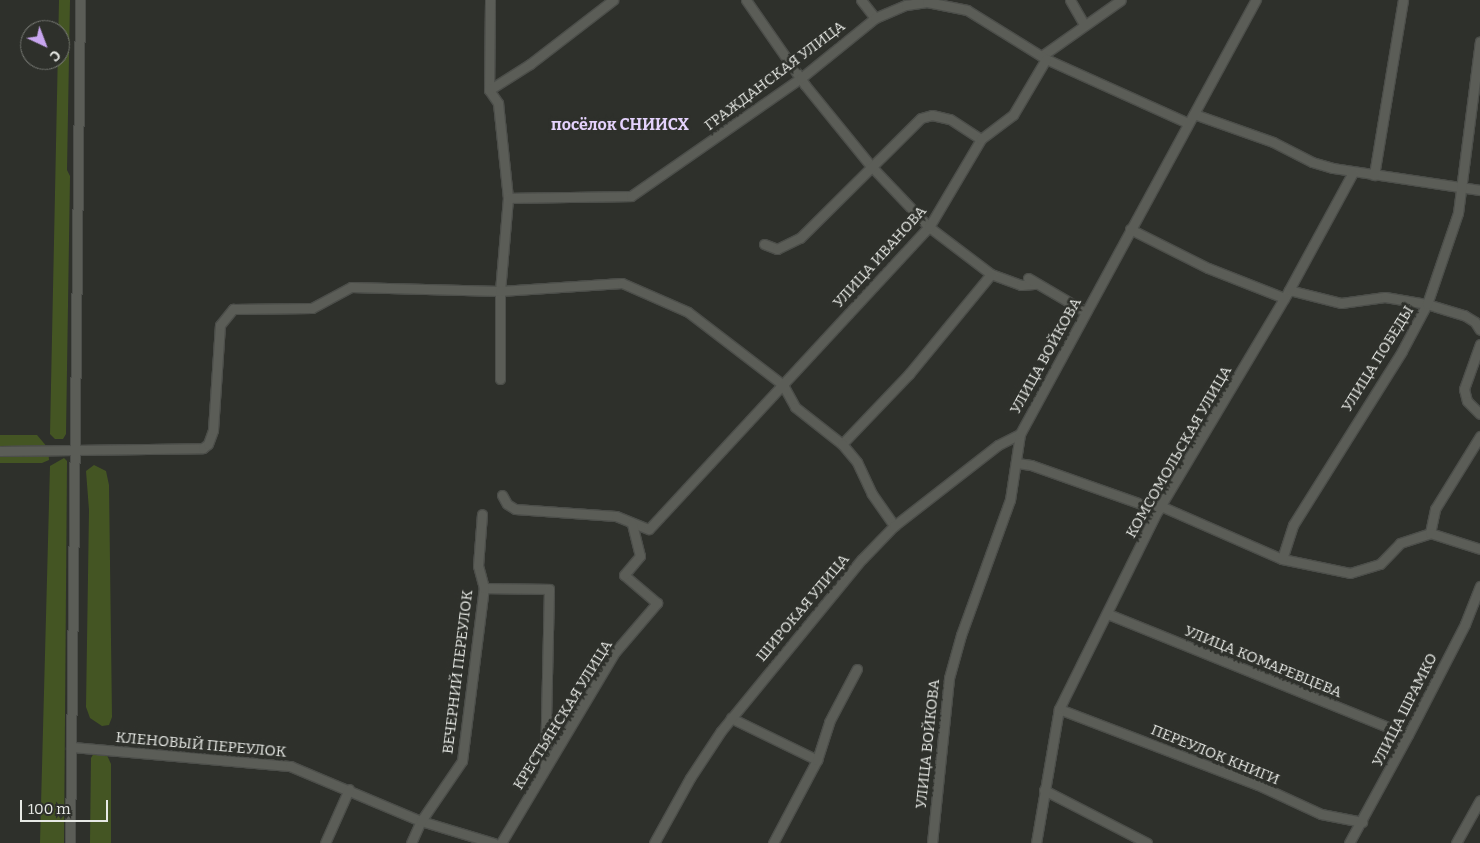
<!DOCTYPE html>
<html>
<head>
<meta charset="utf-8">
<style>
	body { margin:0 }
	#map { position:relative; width:1480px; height:843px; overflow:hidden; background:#2e302b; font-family:Bitter,serif }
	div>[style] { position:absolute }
	.green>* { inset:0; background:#445523 }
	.roads { filter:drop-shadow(1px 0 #4c4e4a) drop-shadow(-1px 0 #4c4e4a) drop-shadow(0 1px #4c4e4a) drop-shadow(0 -1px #4c4e4a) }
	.minor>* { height:9px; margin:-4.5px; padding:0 4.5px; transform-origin:4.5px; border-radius:4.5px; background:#5b5d57 }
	span { translate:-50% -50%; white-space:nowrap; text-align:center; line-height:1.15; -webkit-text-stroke:5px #2e302b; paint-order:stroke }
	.street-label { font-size:15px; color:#e7e9e5 }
	.neighbourhood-label { font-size:16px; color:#e4d2fc; font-weight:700 }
	.north { position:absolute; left:20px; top:20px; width:50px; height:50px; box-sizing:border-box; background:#2e302b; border:1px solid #787a75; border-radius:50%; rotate:137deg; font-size:14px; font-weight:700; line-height:20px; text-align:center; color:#e7e9e5 }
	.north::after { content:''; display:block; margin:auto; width:18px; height:22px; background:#c8a6ef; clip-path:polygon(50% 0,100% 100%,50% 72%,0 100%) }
	.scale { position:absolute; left:20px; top:800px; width:88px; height:22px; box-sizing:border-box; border:2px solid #e7e9e5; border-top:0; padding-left:6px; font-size:15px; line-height:18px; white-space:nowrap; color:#e7e9e5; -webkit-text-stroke:4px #2e302b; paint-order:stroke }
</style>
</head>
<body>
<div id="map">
	<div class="green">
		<i style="clip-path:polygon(59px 0,70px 0,67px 170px,70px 176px,66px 434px,63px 439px,55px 439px,50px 434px)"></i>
		<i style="clip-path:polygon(0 435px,37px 435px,48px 448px,49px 460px,42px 463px,0 463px)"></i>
		<i style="clip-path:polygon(64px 458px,67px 461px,64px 843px,40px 843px,50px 466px)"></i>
		<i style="clip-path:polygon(94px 465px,106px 471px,109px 485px,112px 717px,109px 725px,102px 726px,90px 718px,86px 707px,89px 510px,86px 471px)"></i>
		<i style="clip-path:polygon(94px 753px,106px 753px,111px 764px,111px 843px,90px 843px,91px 758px)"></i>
	</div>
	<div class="roads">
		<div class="minor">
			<i style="left:490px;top:0;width:90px;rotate:90.6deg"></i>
			<i style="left:489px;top:90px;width:16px;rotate:55deg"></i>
			<i style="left:498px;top:103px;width:96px;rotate:84deg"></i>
			<i style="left:508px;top:198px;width:93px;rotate:94.9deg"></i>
			<i style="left:500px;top:291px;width:88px;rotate:90deg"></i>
			<i style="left:746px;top:0;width:103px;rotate:55.2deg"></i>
			<i style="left:805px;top:85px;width:103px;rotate:50.9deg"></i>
			<i style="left:870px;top:165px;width:86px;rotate:46.4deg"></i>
			<i style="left:929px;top:227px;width:78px;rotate:37.2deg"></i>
			<i style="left:991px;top:274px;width:32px;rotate:20deg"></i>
			<i style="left:1021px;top:285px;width:16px;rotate:-4deg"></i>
			<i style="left:861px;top:0;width:23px;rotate:52deg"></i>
			<i style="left:1070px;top:0;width:28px;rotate:60deg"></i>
			<i style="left:1043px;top:55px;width:95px;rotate:-35.2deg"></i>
			<i style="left:489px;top:90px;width:49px;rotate:-32.4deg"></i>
			<i style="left:530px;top:64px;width:105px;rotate:-37.6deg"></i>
			<i style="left:1194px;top:114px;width:84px;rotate:19.5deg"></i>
			<i style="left:1273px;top:142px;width:44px;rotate:27.1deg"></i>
			<i style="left:1312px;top:162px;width:22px;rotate:16deg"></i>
			<i style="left:1333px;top:168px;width:149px;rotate:8.5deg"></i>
			<i style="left:1374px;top:175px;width:177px;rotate:-80.6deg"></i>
			<i style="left:508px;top:198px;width:123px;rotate:-0.9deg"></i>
			<i style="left:631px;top:196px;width:207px;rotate:-34.8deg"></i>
			<i style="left:801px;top:78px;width:95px;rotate:-39deg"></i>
			<i style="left:875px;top:18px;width:34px;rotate:-23deg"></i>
			<i style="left:906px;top:5px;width:21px;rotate:-8deg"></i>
			<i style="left:927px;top:2px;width:41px;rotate:11.3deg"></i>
			<i style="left:967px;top:10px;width:93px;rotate:31.8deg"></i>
			<i style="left:1046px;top:59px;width:156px;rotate:24.3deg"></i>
			<i style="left:1130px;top:229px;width:87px;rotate:26.6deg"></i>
			<i style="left:1208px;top:268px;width:82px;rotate:21.5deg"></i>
			<i style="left:764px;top:244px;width:14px;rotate:21deg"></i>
			<i style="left:777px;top:249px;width:25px;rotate:-26deg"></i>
			<i style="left:800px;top:238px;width:170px;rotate:-44.8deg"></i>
			<i style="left:921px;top:118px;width:11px;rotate:-15deg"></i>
			<i style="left:932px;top:115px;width:18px;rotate:13deg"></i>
			<i style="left:950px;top:119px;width:37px;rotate:33deg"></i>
			<i style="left:1028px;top:278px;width:67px;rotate:30.4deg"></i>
			<i style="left:1289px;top:290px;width:54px;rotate:14deg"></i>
			<i style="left:1341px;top:303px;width:44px;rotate:-7.8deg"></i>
			<i style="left:1385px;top:297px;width:43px;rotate:9.5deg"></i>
			<i style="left:1427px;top:304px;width:39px;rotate:17deg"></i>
			<i style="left:1464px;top:315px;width:13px;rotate:32deg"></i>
			<i style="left:1475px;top:322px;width:9px;rotate:58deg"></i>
			<i style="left:1480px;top:344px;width:48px;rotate:109.6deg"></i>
			<i style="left:1464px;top:389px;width:12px;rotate:76deg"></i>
			<i style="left:1467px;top:401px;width:18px;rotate:45deg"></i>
			<i style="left:842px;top:444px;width:97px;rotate:-46.3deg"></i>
			<i style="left:909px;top:374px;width:129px;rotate:-50.6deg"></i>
			<i style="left:0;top:451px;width:203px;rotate:-0.8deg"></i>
			<i style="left:203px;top:448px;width:6px;rotate:-39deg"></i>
			<i style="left:208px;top:444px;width:15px;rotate:-70deg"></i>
			<i style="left:213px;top:430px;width:105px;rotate:-86.2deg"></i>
			<i style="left:220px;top:325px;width:21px;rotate:-51deg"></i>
			<i style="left:233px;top:309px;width:79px;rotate:-0.7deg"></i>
			<i style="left:312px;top:308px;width:44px;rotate:-28.3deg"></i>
			<i style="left:351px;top:287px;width:149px;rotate:1.5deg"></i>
			<i style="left:500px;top:291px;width:122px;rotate:-3.8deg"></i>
			<i style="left:622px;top:283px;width:72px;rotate:23.7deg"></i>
			<i style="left:688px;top:312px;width:120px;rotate:37.5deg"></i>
			<i style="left:783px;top:385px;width:25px;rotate:61deg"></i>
			<i style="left:795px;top:407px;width:60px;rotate:38.2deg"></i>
			<i style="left:842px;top:444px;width:23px;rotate:50deg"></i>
			<i style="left:857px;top:462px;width:35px;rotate:65deg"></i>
			<i style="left:872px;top:494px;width:39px;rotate:55deg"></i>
			<i style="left:1017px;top:463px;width:14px;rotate:8deg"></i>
			<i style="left:1031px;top:465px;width:135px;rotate:19.5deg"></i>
			<i style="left:502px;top:495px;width:10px;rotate:61deg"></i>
			<i style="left:507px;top:504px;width:9px;rotate:32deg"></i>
			<i style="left:515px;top:509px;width:101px;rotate:4deg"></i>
			<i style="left:616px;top:516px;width:35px;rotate:22deg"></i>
			<i style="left:649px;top:529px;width:412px;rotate:-47.2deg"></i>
			<i style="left:929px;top:227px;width:102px;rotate:-59.4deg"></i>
			<i style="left:981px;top:139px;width:40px;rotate:-37deg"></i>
			<i style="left:1013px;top:115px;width:65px;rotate:-59.5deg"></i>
			<i style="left:1163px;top:507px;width:130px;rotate:23.6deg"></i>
			<i style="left:1282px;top:559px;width:69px;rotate:11.6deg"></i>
			<i style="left:1350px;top:573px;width:31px;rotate:-17deg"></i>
			<i style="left:1380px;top:564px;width:29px;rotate:-46deg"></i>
			<i style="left:1400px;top:543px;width:32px;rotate:-18deg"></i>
			<i style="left:1430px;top:533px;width:25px;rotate:-78deg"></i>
			<i style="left:1435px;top:509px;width:86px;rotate:-58.3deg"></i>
			<i style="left:1430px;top:533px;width:52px;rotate:17.7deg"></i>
			<i style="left:1282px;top:559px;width:36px;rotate:-72deg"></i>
			<i style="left:1293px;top:525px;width:205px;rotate:-57.9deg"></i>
			<i style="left:1402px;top:351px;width:53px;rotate:-62deg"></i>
			<i style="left:1427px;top:304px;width:96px;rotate:-71.2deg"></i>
			<i style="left:1458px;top:213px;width:173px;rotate:-82.7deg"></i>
			<i style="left:484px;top:588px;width:65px;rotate:0.9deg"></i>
			<i style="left:549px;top:589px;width:178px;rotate:91.3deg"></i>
			<i style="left:1108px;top:614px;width:323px;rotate:22deg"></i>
			<i style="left:1059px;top:709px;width:213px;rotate:20.9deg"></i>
			<i style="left:1258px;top:785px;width:69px;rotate:24.7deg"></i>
			<i style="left:1321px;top:814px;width:42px;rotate:11deg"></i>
			<i style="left:731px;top:718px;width:96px;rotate:26deg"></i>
			<i style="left:71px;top:747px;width:220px;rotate:5deg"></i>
			<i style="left:290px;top:766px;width:142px;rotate:22.8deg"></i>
			<i style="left:421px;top:821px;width:76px;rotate:16.8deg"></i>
			<i style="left:1044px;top:790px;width:116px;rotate:27.2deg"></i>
			<i style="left:70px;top:843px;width:843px;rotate:-89.32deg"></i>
			<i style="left:325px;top:843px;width:59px;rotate:-66deg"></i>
			<i style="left:411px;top:843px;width:24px;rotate:-66deg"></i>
			<i style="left:421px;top:821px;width:73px;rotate:-55.7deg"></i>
			<i style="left:462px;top:761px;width:174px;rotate:-82.8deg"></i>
			<i style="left:484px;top:588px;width:23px;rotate:-105deg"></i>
			<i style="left:478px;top:566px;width:52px;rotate:-85.6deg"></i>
			<i style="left:501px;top:843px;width:222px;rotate:-59.2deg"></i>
			<i style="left:615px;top:652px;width:65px;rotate:-49.4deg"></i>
			<i style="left:657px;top:603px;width:43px;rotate:-139.7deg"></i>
			<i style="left:624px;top:575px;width:25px;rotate:-50deg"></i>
			<i style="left:640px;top:556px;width:34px;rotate:-104deg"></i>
			<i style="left:654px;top:843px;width:74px;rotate:-61deg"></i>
			<i style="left:690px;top:778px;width:56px;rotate:-56.6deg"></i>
			<i style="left:721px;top:731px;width:222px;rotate:-50.7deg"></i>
			<i style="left:862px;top:559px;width:46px;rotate:-45.9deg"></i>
			<i style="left:894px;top:526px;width:132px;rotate:-37.9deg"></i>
			<i style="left:998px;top:445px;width:25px;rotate:-27deg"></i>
			<i style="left:773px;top:843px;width:94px;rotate:-62.1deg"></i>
			<i style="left:817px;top:760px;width:40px;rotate:-72deg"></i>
			<i style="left:829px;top:722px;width:60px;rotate:-62.2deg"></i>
			<i style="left:932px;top:843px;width:166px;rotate:-84.1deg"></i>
			<i style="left:949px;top:678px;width:45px;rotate:-74.4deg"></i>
			<i style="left:961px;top:635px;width:144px;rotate:-70.1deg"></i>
			<i style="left:1010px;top:500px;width:67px;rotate:-81.4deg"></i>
			<i style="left:1020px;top:434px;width:494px;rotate:-61.5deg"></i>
			<i style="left:1036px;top:843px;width:136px;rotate:-80.3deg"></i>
			<i style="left:1059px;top:709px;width:222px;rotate:-63.6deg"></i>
			<i style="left:1158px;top:510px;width:256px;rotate:-59.2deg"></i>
			<i style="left:1289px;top:290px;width:134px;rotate:-61.5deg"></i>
			<i style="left:1349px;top:843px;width:123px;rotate:-61.4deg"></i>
			<i style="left:1408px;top:735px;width:125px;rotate:-62.8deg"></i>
			<i style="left:1465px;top:624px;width:41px;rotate:-68.5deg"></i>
			<i style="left:1456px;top:843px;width:49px;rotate:-60.8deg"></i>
		</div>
	</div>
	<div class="street-label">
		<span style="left:775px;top:76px;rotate:-37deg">ГРАЖДАНСКАЯ УЛИЦА</span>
		<span style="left:880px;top:257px;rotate:-48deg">УЛИЦА ИВАНОВА</span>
		<span style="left:1046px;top:356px;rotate:-61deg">УЛИЦА ВОЙКОВА</span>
		<span style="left:1378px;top:359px;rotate:-58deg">УЛИЦА ПОБЕДЫ</span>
		<span style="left:1179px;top:452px;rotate:-60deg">КОМСОМОЛЬСКАЯ УЛИЦА</span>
		<span style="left:803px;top:608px;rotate:-50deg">ШИРОКАЯ УЛИЦА</span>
		<span style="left:1263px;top:662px;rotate:22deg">УЛИЦА КОМАРЕВЦЕВА</span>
		<span style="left:458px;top:672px;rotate:-83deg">ВЕЧЕРНИЙ ПЕРЕУЛОК</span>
		<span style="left:1405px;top:710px;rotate:-63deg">УЛИЦА ШРАМКО</span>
		<span style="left:563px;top:715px;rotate:-58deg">КРЕСТЬЯНСКАЯ УЛИЦА</span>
		<span style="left:928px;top:744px;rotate:-84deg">УЛИЦА ВОЙКОВА</span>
		<span style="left:201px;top:745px;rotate:5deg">КЛЕНОВЫЙ ПЕРЕУЛОК</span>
		<span style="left:1215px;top:755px;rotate:22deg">ПЕРЕУЛОК КНИГИ</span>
	</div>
	<div class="neighbourhood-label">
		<span style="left:620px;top:125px">посёлок СНИИСХ</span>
	</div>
	<div class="north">С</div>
	<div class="scale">100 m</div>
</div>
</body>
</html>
